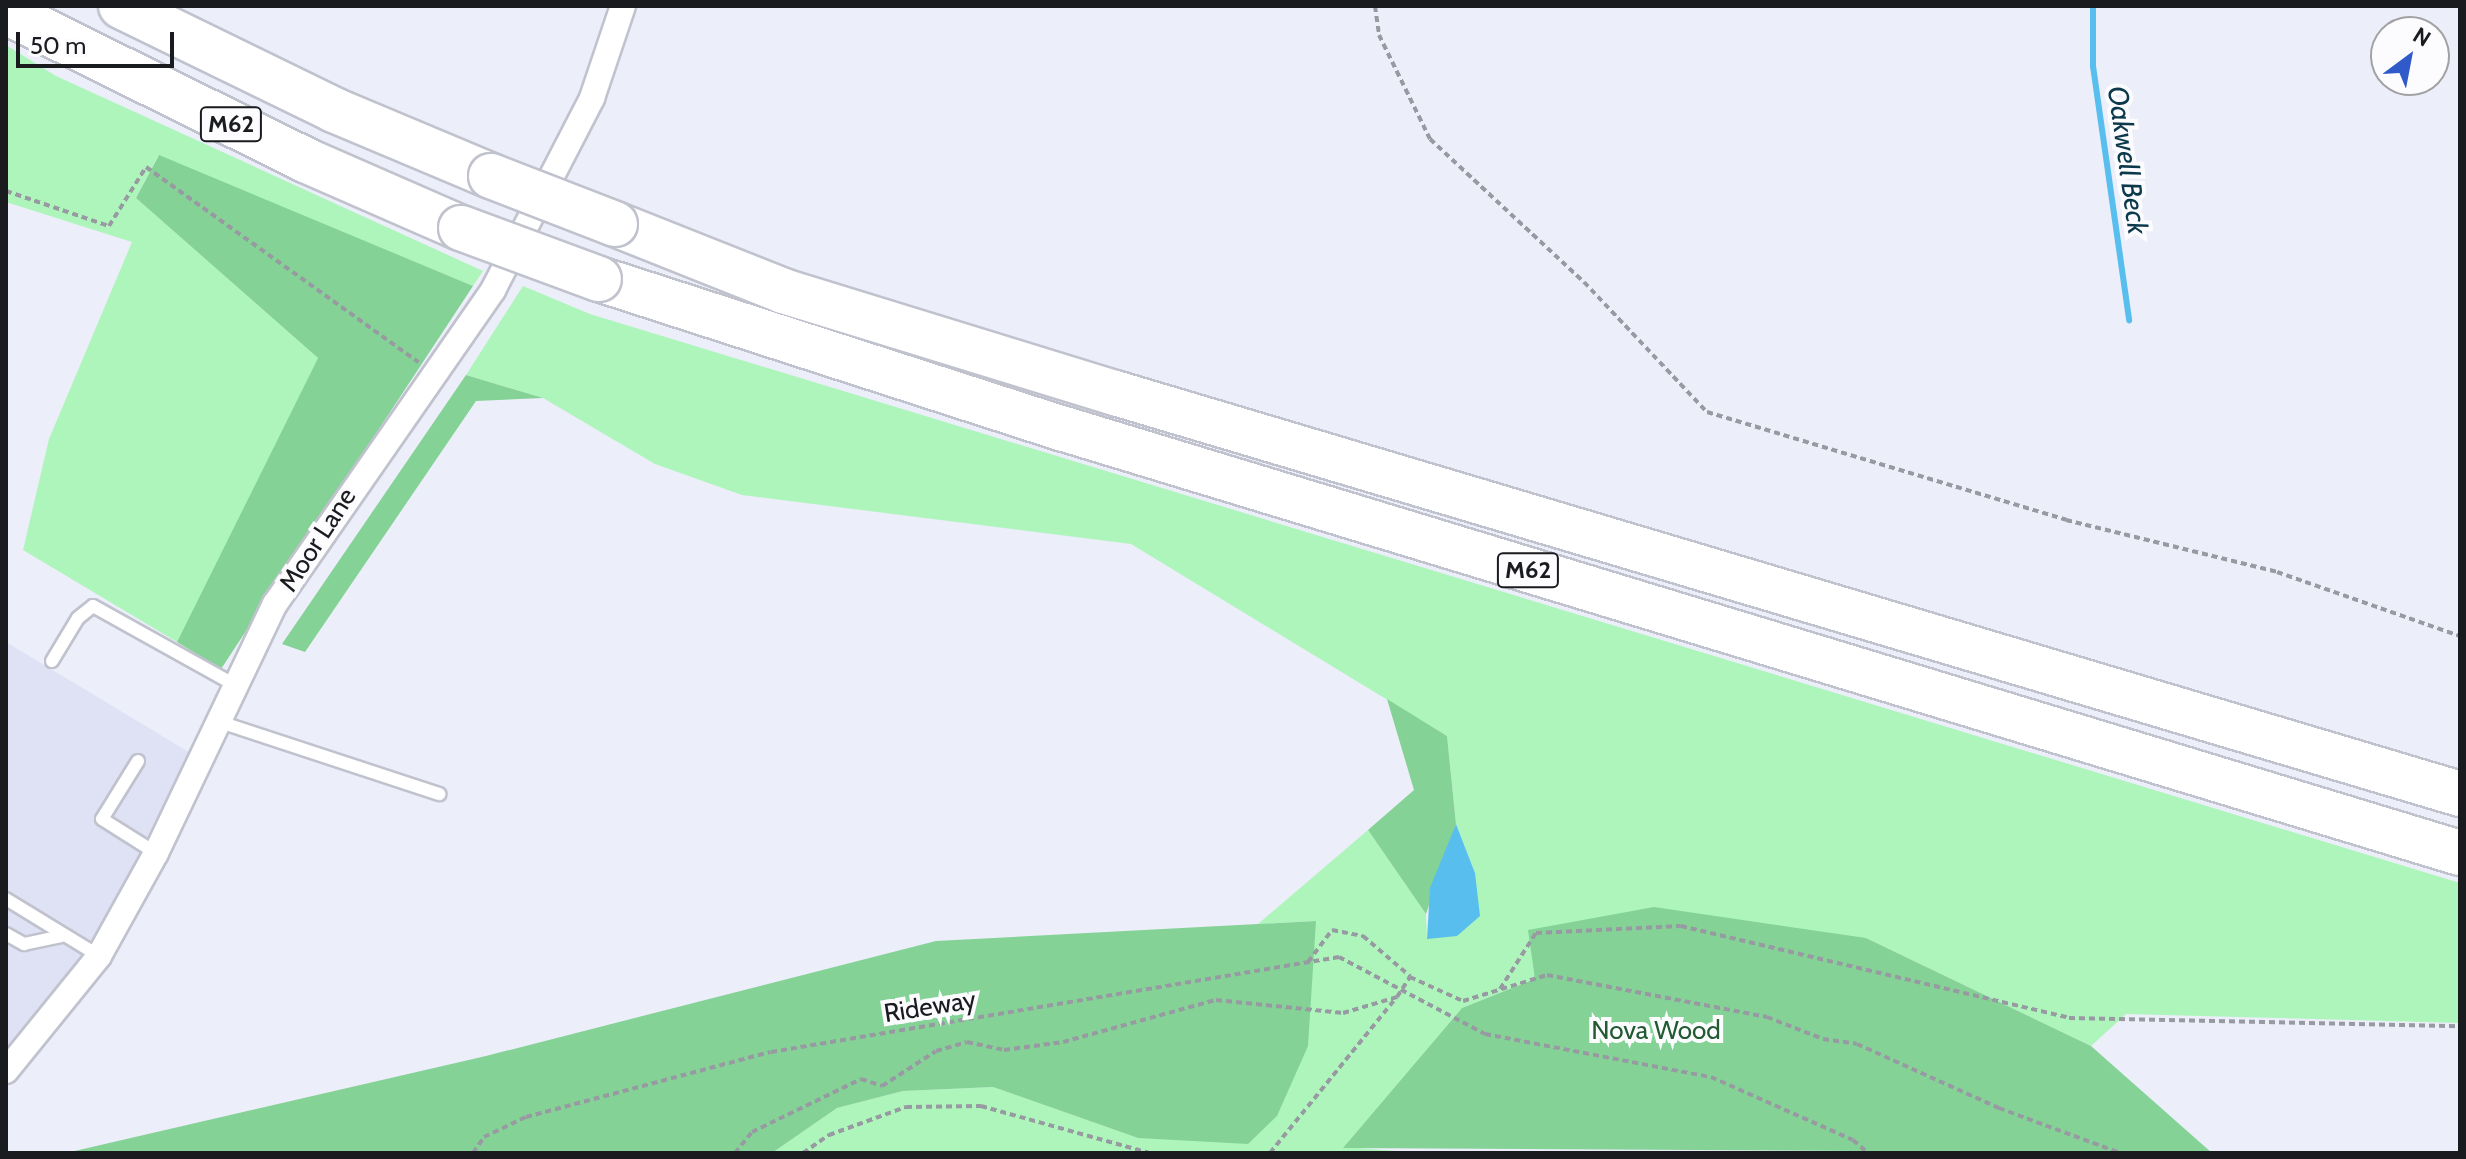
<!DOCTYPE html>
<html>
<head>
<meta charset="utf-8">
<style>
	body { margin:0 }
	#map { position:relative; width:2466px; height:1159px; overflow:hidden; background:#eceef9; font-family:Cabin,sans-serif }
	div>[style] { position:absolute }
	.built>* { inset:0; background:#dee2f4 }
	.green>* { inset:0; background:#aef5bc }
	.forest>* { inset:0; background:#84d296 }
	.water>* { inset:0; background:#58beed }
	.stream>* { height:6px; margin:-3px; padding:0 3px; transform-origin:3px; border-radius:3px; background:#58beed }
	.path>* { height:4px; margin-top:-2px; transform-origin:0; background:repeating-linear-gradient(90deg,#989aa2 0 6px,transparent 0 10px) }
	.roads { filter:drop-shadow(2px 0 #c0c2cd) drop-shadow(-2px 0 #c0c2cd) drop-shadow(0 2px #c0c2cd) drop-shadow(0 -2px #c0c2cd) }
	.service>* { height:12px; margin:-6px; padding:0 6px; transform-origin:6px; border-radius:6px; background:#fff }
	.minor>* { height:24px; margin:-12px; padding:0 12px; transform-origin:12px; border-radius:12px; background:#fff }
	.motorway>* { height:44px; margin:-22px; padding:0 22px; transform-origin:22px; border-radius:22px; background:#fff }
	.bridges { filter:drop-shadow(2px 0 #c0c2cd) drop-shadow(-2px 0 #c0c2cd) drop-shadow(0 2px #c0c2cd) drop-shadow(0 -2px #c0c2cd) }
	.motorway-bridge>* { height:44px; margin:-22px; padding:0 22px; transform-origin:22px; border-radius:22px; background:#fff }
	span { translate:-50% -50%; white-space:nowrap; text-align:center; line-height:1.15; -webkit-text-stroke:8px #fcfcfe; paint-order:stroke }
	.shield-label span { padding:2px 6px; background:#fcfcfe; border:2px solid; border-radius:6px; -webkit-text-stroke-width:0 }
	.shield-label { font-size:24px; color:#1a1b1f; font-weight:700 }
	.street-label { font-size:26px; color:#1a1b1f }
	.park-label { font-size:26px; color:#225a32 }
	.water-label { font-size:28px; color:#0b394c; font-style:italic }
	.frame { position:absolute; inset:0; border:8px solid #1a1b1f; pointer-events:none }
	.north { position:absolute; left:2370px; top:16px; width:80px; height:80px; box-sizing:border-box; background:#fcfcfe; border:2px solid #a2a2a5; border-radius:50%; rotate:32deg; font-size:22px; font-weight:700; line-height:32px; text-align:center; color:#1a1b1f }
	.north::after { content:''; display:block; margin:auto; width:28px; height:36px; background:#3059c9; clip-path:polygon(50% 0,100% 100%,50% 72%,0 100%) }
	.scale { position:absolute; left:16px; top:32px; width:158px; height:36px; box-sizing:border-box; border:4px solid #1a1b1f; border-top:0; padding-left:10px; font-size:24px; line-height:28px; white-space:nowrap; color:#1a1b1f; -webkit-text-stroke:6px #fcfcfe; paint-order:stroke }
</style>
</head>
<body>
<div id="map">
	<div class="built">
		<i style="clip-path:polygon(6px 642px,202px 760px,156px 853px,6px 1071px)"></i>
	</div>
	<div class="green">
		<i style="clip-path:polygon(6px 45px,56px 76px,483px 271px,473px 286px,158px 156px,136px 198px,318px 358px,177px 642px,23px 550px,49px 439px,132px 242px,6px 202px)"></i>
		<i style="clip-path:polygon(523px 286px,590px 314px,2460px 883px,2460px 1023px,2126px 1014px,2091px 1046px,1866px 938px,1535px 979px,1462px 1008px,1344px 1147px,1423px 1153px,772px 1153px,837px 1108px,903px 1091px,993px 1087px,1138px 1138px,1316px 921px,1258px 924px,1368px 830px,1426px 914px,1427px 939px,1475px 873px,1456px 824px,1447px 736px,1131px 544px,742px 495px,655px 464px,543px 398px,466px 375px)"></i>
	</div>
	<div class="forest">
		<i style="clip-path:polygon(159px 155px,473px 286px,221px 669px,177px 642px,318px 358px,136px 198px)"></i>
		<i style="clip-path:polygon(466px 375px,543px 398px,476px 401px,305px 652px,282px 644px)"></i>
		<i style="clip-path:polygon(1387px 699px,1447px 736px,1456px 824px,1426px 914px,1368px 830px,1414px 790px)"></i>
		<i style="clip-path:polygon(1654px 907px,1866px 938px,2091px 1046px,2212px 1153px,1343px 1148px,1462px 1008px,1535px 979px,1528px 930px)"></i>
		<i style="clip-path:polygon(1316px 921px,1308px 1046px,1277px 1116px,1248px 1144px,1138px 1138px,993px 1087px,903px 1091px,837px 1108px,772px 1153px,66px 1153px,486px 1056px,936px 941px)"></i>
	</div>
	<div class="water">
		<i style="clip-path:polygon(1456px 824px,1475px 873px,1480px 916px,1457px 936px,1427px 939px,1430px 888px)"></i>
	</div>
	<div class="stream">
		<i style="left:2093px;top:6px;width:60px;rotate:90deg"></i>
		<i style="left:2093px;top:66px;width:257px;rotate:81.9deg"></i>
	</div>
	<div class="path">
		<i style="left:1375px;top:6px;width:29px;rotate:82deg"></i>
		<i style="left:1379px;top:35px;width:116px;rotate:63.9deg"></i>
		<i style="left:1430px;top:139px;width:210px;rotate:42.9deg"></i>
		<i style="left:1584px;top:282px;width:179px;rotate:46.6deg"></i>
		<i style="left:1707px;top:412px;width:375px;rotate:16.7deg"></i>
		<i style="left:2066px;top:520px;width:217px;rotate:13.8deg"></i>
		<i style="left:2277px;top:572px;width:194px;rotate:19.3deg"></i>
		<i style="left:6px;top:191px;width:109px;rotate:18.8deg"></i>
		<i style="left:109px;top:226px;width:70px;rotate:-57.9deg"></i>
		<i style="left:146px;top:167px;width:335px;rotate:35.6deg"></i>
		<i style="left:1308px;top:962px;width:40px;rotate:-53deg"></i>
		<i style="left:1332px;top:930px;width:32px;rotate:11deg"></i>
		<i style="left:1363px;top:936px;width:62px;rotate:40.4deg"></i>
		<i style="left:1500px;top:989px;width:67px;rotate:-57.3deg"></i>
		<i style="left:1536px;top:933px;width:145px;rotate:-2.8deg"></i>
		<i style="left:1681px;top:926px;width:399px;rotate:13.3deg"></i>
		<i style="left:2069px;top:1018px;width:391px;rotate:1.2deg"></i>
		<i style="left:473px;top:1153px;width:19px;rotate:-55deg"></i>
		<i style="left:484px;top:1137px;width:47px;rotate:-25.5deg"></i>
		<i style="left:526px;top:1117px;width:253px;rotate:-14.9deg"></i>
		<i style="left:771px;top:1052px;width:576px;rotate:-9.5deg"></i>
		<i style="left:1339px;top:957px;width:165px;rotate:27.8deg"></i>
		<i style="left:1485px;top:1034px;width:230px;rotate:10.8deg"></i>
		<i style="left:1711px;top:1077px;width:155px;rotate:23.9deg"></i>
		<i style="left:1853px;top:1140px;width:20px;rotate:41deg"></i>
		<i style="left:735px;top:1153px;width:27px;rotate:-51deg"></i>
		<i style="left:752px;top:1132px;width:121px;rotate:-25.9deg"></i>
		<i style="left:861px;top:1079px;width:22px;rotate:18deg"></i>
		<i style="left:882px;top:1086px;width:64px;rotate:-32.9deg"></i>
		<i style="left:936px;top:1051px;width:32px;rotate:-16deg"></i>
		<i style="left:967px;top:1042px;width:38px;rotate:12deg"></i>
		<i style="left:1004px;top:1050px;width:60px;rotate:-7.7deg"></i>
		<i style="left:1063px;top:1042px;width:159px;rotate:-15.4deg"></i>
		<i style="left:1216px;top:1000px;width:128px;rotate:5.8deg"></i>
		<i style="left:1343px;top:1013px;width:56px;rotate:-16.5deg"></i>
		<i style="left:1397px;top:997px;width:24px;rotate:-57deg"></i>
		<i style="left:1410px;top:977px;width:58px;rotate:24.4deg"></i>
		<i style="left:1463px;top:1001px;width:88px;rotate:-17.2deg"></i>
		<i style="left:1547px;top:975px;width:224px;rotate:10.8deg"></i>
		<i style="left:1767px;top:1017px;width:60px;rotate:21.4deg"></i>
		<i style="left:1823px;top:1039px;width:34px;rotate:8deg"></i>
		<i style="left:1857px;top:1044px;width:156px;rotate:24.3deg"></i>
		<i style="left:1999px;top:1108px;width:129px;rotate:20.4deg"></i>
		<i style="left:803px;top:1153px;width:32px;rotate:-35deg"></i>
		<i style="left:829px;top:1135px;width:82px;rotate:-20deg"></i>
		<i style="left:906px;top:1107px;width:75px;rotate:-0.8deg"></i>
		<i style="left:981px;top:1106px;width:174px;rotate:15.6deg"></i>
		<i style="left:1270px;top:1153px;width:201px;rotate:-50.9deg"></i>
	</div>
	<div class="roads">
		<div class="service">
			<i style="left:52px;top:661px;width:50px;rotate:-58.8deg"></i>
			<i style="left:78px;top:618px;width:19px;rotate:-39deg"></i>
			<i style="left:93px;top:606px;width:162px;rotate:29.1deg"></i>
			<i style="left:220px;top:722px;width:231px;rotate:18.2deg"></i>
			<i style="left:138px;top:761px;width:68px;rotate:121.8deg"></i>
			<i style="left:102px;top:819px;width:64px;rotate:32.2deg"></i>
			<i style="left:6px;top:899px;width:109px;rotate:31.5deg"></i>
			<i style="left:6px;top:934px;width:21px;rotate:29deg"></i>
			<i style="left:24px;top:944px;width:38px;rotate:-12deg"></i>
		</div>
		<div class="minor">
			<i style="left:6px;top:1071px;width:148px;rotate:-51deg"></i>
			<i style="left:99px;top:956px;width:118px;rotate:-61deg"></i>
			<i style="left:156px;top:853px;width:276px;rotate:-64.5deg"></i>
			<i style="left:275px;top:604px;width:382px;rotate:-55.2deg"></i>
			<i style="left:493px;top:290px;width:216px;rotate:-62.7deg"></i>
			<i style="left:592px;top:98px;width:97px;rotate:-71.4deg"></i>
		</div>
		<div class="motorway">
			<i style="left:121px;top:6px;width:237px;rotate:26deg"></i>
			<i style="left:334px;top:110px;width:170px;rotate:22.8deg"></i>
			<i style="left:6px;top:12px;width:334px;rotate:26.3deg"></i>
			<i style="left:305px;top:160px;width:170px;rotate:23.6deg"></i>
			<i style="left:615px;top:224px;width:181px;rotate:21.7deg"></i>
			<i style="left:783px;top:291px;width:347px;rotate:17.1deg"></i>
			<i style="left:1115px;top:393px;width:1404px;rotate:16.6deg"></i>
			<i style="left:599px;top:279px;width:485px;rotate:17.9deg"></i>
			<i style="left:1061px;top:428px;width:1462px;rotate:16.9deg"></i>
		</div>
	</div>
	<div class="bridges">
		<div class="motorway-bridge">
			<i style="left:491px;top:176px;width:133px;rotate:21.2deg"></i>
			<i style="left:461px;top:228px;width:147px;rotate:20.3deg"></i>
		</div>
	</div>
	<div class="shield-label">
		<span style="left:231px;top:124px">M62</span>
		<span style="left:1528px;top:570px">M62</span>
	</div>
	<div class="street-label">
		<span style="left:318px;top:540px;rotate:-57deg">Moor Lane</span>
		<span style="left:930px;top:1007px;rotate:-9deg">Rideway</span>
	</div>
	<div class="park-label">
		<span style="left:1656px;top:1031px">Nova Wood</span>
	</div>
	<div class="water-label">
		<span style="left:2128px;top:160px;rotate:82deg">Oakwell Beck</span>
	</div>
	<div class="frame"></div>
	<div class="north">N</div>
	<div class="scale">50 m</div>
</div>
</body>
</html>
